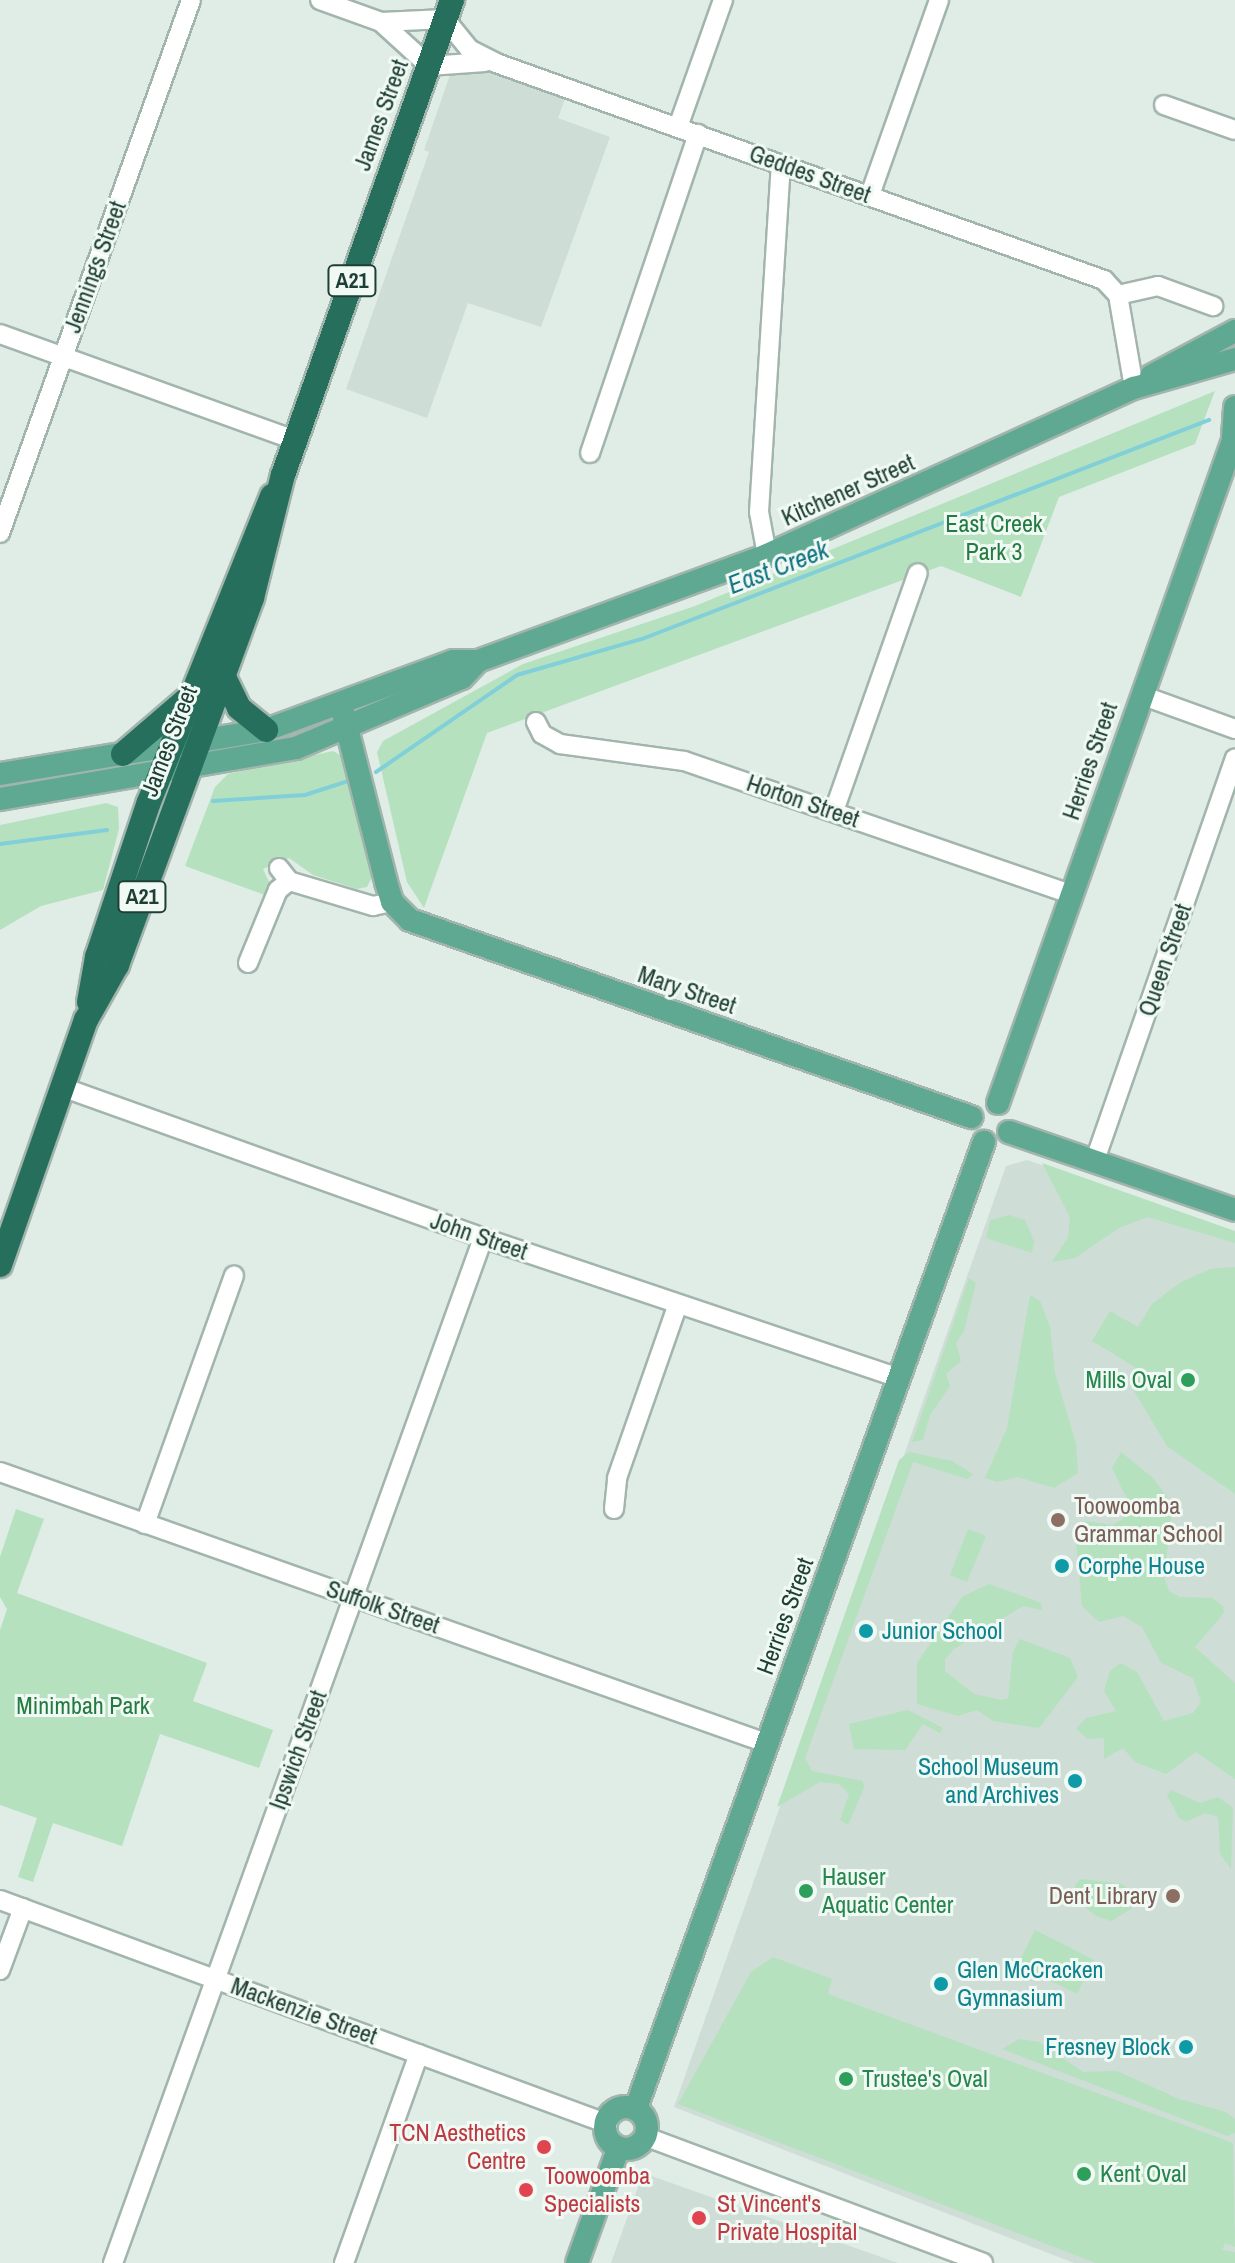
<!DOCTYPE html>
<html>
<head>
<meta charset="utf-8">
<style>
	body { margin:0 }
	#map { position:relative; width:1235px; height:2263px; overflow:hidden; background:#e0ede6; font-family:"Archivo Narrow",sans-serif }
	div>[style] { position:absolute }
	.built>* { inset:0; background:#ceddd5 }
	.green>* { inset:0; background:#b6e1bf }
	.stream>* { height:4px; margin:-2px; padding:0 2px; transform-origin:2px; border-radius:2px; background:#81cfd9 }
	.roads { filter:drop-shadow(2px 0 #a2b5ad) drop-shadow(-2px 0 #a2b5ad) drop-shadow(0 2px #a2b5ad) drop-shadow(0 -2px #a2b5ad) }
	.minor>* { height:18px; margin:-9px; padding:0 9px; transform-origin:9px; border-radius:9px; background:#fff }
	.major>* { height:22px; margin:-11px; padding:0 11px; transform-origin:11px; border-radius:11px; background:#5fa892 }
	.major>.ring { margin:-11px; padding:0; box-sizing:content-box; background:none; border:22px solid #5fa892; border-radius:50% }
	.highway>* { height:24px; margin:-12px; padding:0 12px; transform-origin:12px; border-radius:12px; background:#276f5d }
	.dots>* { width:22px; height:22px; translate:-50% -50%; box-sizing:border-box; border:4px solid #f1f9f4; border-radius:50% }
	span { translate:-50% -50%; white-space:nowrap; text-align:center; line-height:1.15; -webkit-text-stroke:6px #f1f9f4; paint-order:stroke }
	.shield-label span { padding:2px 6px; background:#f1f9f4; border:2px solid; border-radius:6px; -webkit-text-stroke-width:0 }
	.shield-label { font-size:22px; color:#1e3f35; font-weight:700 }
	.street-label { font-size:24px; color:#1e3f35 }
	.park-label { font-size:24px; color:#247b41 }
	.leisure-label { font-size:24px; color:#27864d }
	.right { translate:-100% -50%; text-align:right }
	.left { translate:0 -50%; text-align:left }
	.education-label { font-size:24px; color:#785e54 }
	.culture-label { font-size:24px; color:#0d838f }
	.health-label { font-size:24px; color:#be3a42 }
	.water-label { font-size:26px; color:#117482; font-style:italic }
</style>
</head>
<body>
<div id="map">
	<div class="built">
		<i style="clip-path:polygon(466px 64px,565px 99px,558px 118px,610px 137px,541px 327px,468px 303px,427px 418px,346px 389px,429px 152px,424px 150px,453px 66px)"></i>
		<i style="clip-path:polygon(1027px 1160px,1235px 1232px,1235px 2263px,1074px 2263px,674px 2107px,1006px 1166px)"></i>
		<i style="clip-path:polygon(643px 2173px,898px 2263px,611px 2263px)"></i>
	</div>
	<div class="green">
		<i style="clip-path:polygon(1215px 391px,1195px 444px,1059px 497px,1021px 597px,941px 566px,487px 733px,424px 908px,407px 882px,377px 752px,383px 741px,523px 664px,695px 606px)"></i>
		<i style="clip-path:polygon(333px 751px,347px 759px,375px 871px,367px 887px,357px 889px,313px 875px,289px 858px,263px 869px,270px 884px,265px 895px,185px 866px,215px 787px,228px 774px)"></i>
		<i style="clip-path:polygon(106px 803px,118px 807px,119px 829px,103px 890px,41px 906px,0 930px,0 825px)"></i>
		<i style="clip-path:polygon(1042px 1163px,1235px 1231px,1235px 1243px,1148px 1217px,1119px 1228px,1075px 1258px,1052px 1262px,1068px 1237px,1070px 1217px)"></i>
		<i style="clip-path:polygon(1009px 1215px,1025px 1220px,1034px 1241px,1032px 1253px,986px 1238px,990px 1220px)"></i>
		<i style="clip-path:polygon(1235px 1267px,1235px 1494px,1167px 1446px,1134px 1391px,1131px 1376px,1135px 1367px,1092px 1341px,1110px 1311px,1138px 1327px,1152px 1304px,1181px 1282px,1210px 1269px)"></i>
		<i style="clip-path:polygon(969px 1278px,976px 1283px,964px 1331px,956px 1343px,961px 1361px,946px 1374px,950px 1386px,930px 1415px,923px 1440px,912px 1442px)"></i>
		<i style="clip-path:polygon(1030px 1295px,1040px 1301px,1050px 1327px,1055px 1373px,1076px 1444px,1078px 1473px,1054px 1488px,1018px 1477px,997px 1482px,985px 1478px,1007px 1428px)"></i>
		<i style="clip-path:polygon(909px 1452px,952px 1461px,973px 1474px,967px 1479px,913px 1462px,805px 1758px,812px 1771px,863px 1781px,864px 1788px,848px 1825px,840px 1820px,849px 1794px,839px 1784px,820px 1782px,777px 1807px,899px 1460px)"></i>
		<i style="clip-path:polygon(1121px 1452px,1153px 1478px,1173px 1505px,1164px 1577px,1169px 1591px,1180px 1597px,1212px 1598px,1223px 1606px,1224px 1613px,1195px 1647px,1235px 1683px,1235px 1779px,1196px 1752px,1166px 1774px,1135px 1762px,1123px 1748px,1104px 1759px,1104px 1738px,1088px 1739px,1076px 1729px,1086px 1718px,1116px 1711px,1104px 1691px,1110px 1671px,1120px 1663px,1137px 1672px,1164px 1721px,1193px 1713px,1201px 1702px,1193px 1678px,1161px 1663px,1142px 1627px,1123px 1616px,1099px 1622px,1082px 1606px,1075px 1530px,1085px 1521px,1112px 1525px,1123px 1519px,1127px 1499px,1112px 1468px)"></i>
		<i style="clip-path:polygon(16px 1509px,44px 1519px,17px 1593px,207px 1663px,193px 1701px,273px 1730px,259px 1768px,160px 1734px,122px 1846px,53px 1823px,33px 1882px,18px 1877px,37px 1818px,0 1805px,0 1630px,7px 1609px,0 1597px,0 1557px)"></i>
		<i style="clip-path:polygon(968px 1529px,986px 1536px,967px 1582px,950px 1575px)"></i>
		<i style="clip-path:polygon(989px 1584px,1041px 1603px,1042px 1610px,1023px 1606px,954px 1649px,945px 1659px,945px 1671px,974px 1694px,1002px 1700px,1008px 1698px,1013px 1651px,1020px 1639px,1070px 1658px,1078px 1677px,1039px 1728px,993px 1721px,977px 1710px,958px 1716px,917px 1704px,917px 1663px,962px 1597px)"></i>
		<i style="clip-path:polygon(908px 1710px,943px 1728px,940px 1733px,923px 1724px,905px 1750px,854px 1749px,849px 1724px)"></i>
		<i style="clip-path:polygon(1171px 1790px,1200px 1803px,1218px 1797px,1233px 1808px,1231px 1869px,1220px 1854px,1218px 1817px,1205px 1813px,1186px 1822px,1179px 1818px,1167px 1795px)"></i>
		<i style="clip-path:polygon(1081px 1879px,1122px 1884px,1133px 1893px,1131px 1909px,1111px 1921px,1096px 1916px,1076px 1900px,1075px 1885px)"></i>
		<i style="clip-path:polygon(1035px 1930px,1094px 1960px,1077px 1994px,1018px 1964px)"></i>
		<i style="clip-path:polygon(773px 1957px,832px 1979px,828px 1994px,1233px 2143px,1235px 2247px,1225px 2243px,1222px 2250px,1235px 2252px,1235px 2263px,1096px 2263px,678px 2104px,751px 1972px)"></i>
		<i style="clip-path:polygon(1019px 2039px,1039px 2042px,1083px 2072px,1117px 2071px,1179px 2099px,1226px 2112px,1235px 2119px,1235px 2133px,1227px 2136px,1002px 2049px)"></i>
	</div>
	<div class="stream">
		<i style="left:376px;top:772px;width:171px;rotate:-34.5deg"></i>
		<i style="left:517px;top:675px;width:130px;rotate:-16.1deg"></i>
		<i style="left:642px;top:639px;width:608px;rotate:-21.12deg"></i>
		<i style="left:213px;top:801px;width:92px;rotate:-3.7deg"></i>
		<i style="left:305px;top:795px;width:45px;rotate:-18deg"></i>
		<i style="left:0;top:844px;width:108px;rotate:-7.5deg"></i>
	</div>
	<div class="roads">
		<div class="minor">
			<i style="left:320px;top:0;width:65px;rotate:19.8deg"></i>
			<i style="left:381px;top:22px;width:65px;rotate:42.5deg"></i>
			<i style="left:429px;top:66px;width:56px;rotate:-4.1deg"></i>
			<i style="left:381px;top:22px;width:64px;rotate:-2.7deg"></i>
			<i style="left:445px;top:19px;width:38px;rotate:51deg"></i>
			<i style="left:469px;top:49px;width:30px;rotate:27deg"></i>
			<i style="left:496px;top:63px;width:646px;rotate:19.64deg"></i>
			<i style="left:1104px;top:280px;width:21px;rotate:47deg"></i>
			<i style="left:1118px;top:295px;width:94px;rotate:80.2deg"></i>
			<i style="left:1164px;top:105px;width:75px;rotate:19.4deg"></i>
			<i style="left:678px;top:127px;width:135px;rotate:-70.5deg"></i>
			<i style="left:870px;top:195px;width:207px;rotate:-70.5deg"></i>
			<i style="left:1118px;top:295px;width:41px;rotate:-12.7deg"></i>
			<i style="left:1158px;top:286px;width:59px;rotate:20deg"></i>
			<i style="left:0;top:334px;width:313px;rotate:19.8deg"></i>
			<i style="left:590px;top:453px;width:337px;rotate:-71.3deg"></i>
			<i style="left:0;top:533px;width:566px;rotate:-70.28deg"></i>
			<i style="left:767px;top:555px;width:44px;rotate:-100.5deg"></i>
			<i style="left:759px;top:512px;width:349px;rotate:-86.4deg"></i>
			<i style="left:1141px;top:695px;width:100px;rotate:19.9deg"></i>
			<i style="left:536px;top:722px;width:13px;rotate:63deg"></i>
			<i style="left:542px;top:734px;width:21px;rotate:29deg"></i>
			<i style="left:560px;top:744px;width:125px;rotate:7.8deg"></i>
			<i style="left:684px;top:761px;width:409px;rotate:19deg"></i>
			<i style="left:834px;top:811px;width:252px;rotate:-70.6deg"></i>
			<i style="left:279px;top:868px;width:16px;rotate:52deg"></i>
			<i style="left:289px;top:881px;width:88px;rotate:16.6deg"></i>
			<i style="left:373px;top:906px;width:19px;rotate:-12deg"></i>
			<i style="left:248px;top:963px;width:79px;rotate:-67.7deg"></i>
			<i style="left:278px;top:890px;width:14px;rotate:-39deg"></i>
			<i style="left:62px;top:1087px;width:447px;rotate:19.7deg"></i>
			<i style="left:483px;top:1238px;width:438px;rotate:18.6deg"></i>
			<i style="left:1095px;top:1160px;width:425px;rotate:-70.8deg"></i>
			<i style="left:0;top:1472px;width:813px;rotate:19.48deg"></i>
			<i style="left:614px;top:1509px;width:31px;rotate:-84deg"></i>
			<i style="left:617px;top:1478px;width:184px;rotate:-70.7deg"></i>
			<i style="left:145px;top:1524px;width:264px;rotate:-70.3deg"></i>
			<i style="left:0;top:1900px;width:648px;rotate:20.22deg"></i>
			<i style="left:0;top:1970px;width:66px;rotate:-69.6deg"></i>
			<i style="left:644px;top:2136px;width:362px;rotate:20.5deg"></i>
			<i style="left:113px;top:2263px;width:1090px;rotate:-70.15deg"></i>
			<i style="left:344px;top:2263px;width:222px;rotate:-70.3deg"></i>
		</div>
		<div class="major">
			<i style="left:1151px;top:376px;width:95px;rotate:-28.2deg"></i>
			<i style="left:1233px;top:437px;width:30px;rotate:-86deg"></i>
			<i style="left:341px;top:705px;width:183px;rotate:75.7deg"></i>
			<i style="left:386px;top:882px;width:21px;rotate:73deg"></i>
			<i style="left:392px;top:902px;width:25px;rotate:45deg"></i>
			<i style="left:410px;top:920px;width:595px;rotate:19.35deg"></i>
			<i style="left:0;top:774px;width:270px;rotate:-9.4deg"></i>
			<i style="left:266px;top:730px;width:200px;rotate:-20.2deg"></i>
			<i style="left:454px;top:661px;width:24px"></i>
			<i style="left:478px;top:661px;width:308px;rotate:-20.1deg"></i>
			<i style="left:767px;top:555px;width:403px;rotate:-24.5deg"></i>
			<i style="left:1134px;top:388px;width:105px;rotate:-16deg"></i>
			<i style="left:0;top:799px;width:300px;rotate:-9.8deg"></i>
			<i style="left:296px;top:748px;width:180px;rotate:-22.9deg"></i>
			<i style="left:462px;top:678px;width:23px;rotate:-47deg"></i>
			<i style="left:998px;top:1103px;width:709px;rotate:-70.47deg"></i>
			<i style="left:1009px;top:1132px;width:239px;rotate:19deg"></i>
			<i class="ring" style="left:605px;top:2107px;width:20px;height:20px"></i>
			<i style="left:636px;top:2108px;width:1027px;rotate:-70.19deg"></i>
			<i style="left:577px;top:2263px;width:121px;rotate:-70.2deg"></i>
		</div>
		<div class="highway">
			<i style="left:224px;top:677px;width:34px;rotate:64deg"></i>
			<i style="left:239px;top:708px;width:35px;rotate:39deg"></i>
			<i style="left:123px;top:754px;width:84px;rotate:-40.7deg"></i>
			<i style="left:89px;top:1002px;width:46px;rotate:-79.9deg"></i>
			<i style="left:97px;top:957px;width:163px;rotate:-71.5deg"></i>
			<i style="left:149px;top:802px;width:330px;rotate:-68.1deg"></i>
			<i style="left:0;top:1265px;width:260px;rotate:-70.7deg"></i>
			<i style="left:86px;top:1020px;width:63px;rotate:-60.6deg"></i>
			<i style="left:117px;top:965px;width:391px;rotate:-69.8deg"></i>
			<i style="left:252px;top:598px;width:127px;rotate:-75.9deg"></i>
			<i style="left:283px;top:475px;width:504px;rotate:-70.41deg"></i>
		</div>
	</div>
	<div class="dots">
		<i style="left:1188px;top:1380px;background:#2e9e5b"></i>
		<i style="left:1058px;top:1520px;background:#8d6e63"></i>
		<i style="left:1062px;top:1566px;background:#0f9aa8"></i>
		<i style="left:866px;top:1631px;background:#0f9aa8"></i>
		<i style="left:1075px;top:1781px;background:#0f9aa8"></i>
		<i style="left:806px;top:1891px;background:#2e9e5b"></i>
		<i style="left:1173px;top:1896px;background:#8d6e63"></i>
		<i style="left:941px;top:1984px;background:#0f9aa8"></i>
		<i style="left:1186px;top:2047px;background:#0f9aa8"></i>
		<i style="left:846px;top:2079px;background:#2e9e5b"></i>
		<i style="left:544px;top:2147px;background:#e0444e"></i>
		<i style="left:1084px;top:2174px;background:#2e9e5b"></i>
		<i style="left:526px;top:2190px;background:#e0444e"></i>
		<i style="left:699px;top:2218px;background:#e0444e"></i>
	</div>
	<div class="shield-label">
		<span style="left:352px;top:281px">A21</span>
		<span style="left:142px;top:897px">A21</span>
	</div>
	<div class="street-label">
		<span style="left:381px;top:115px;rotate:-70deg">James Street</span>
		<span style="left:810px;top:174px;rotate:20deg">Geddes Street</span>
		<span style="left:95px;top:267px;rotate:-70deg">Jennings Street</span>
		<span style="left:848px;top:490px;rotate:-24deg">Kitchener Street</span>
		<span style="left:169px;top:741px;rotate:-69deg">James Street</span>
		<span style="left:1090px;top:761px;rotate:-71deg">Herries Street</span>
		<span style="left:803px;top:801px;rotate:19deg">Horton Street</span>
		<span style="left:1165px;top:960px;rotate:-71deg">Queen Street</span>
		<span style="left:687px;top:990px;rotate:19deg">Mary Street</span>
		<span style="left:479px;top:1236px;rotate:19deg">John Street</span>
		<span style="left:383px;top:1607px;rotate:19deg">Suffolk Street</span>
		<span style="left:785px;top:1616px;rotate:-70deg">Herries Street</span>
		<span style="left:298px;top:1750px;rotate:-70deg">Ipswich Street</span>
		<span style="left:304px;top:2011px;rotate:20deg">Mackenzie Street</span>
	</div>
	<div class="park-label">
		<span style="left:994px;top:538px">East Creek<br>Park 3</span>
		<span style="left:83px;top:1706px">Minimbah Park</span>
	</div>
	<div class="leisure-label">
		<span class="right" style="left:1172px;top:1380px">Mills Oval</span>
		<span class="left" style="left:822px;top:1891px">Hauser<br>Aquatic Center</span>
		<span class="left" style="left:862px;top:2079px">Trustee's Oval</span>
		<span class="left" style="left:1100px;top:2174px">Kent Oval</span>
	</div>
	<div class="education-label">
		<span class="left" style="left:1074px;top:1520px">Toowoomba<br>Grammar School</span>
		<span class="right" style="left:1157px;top:1896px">Dent Library</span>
	</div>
	<div class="culture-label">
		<span class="left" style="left:1078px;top:1566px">Corphe House</span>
		<span class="left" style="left:882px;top:1631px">Junior School</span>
		<span class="right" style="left:1059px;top:1781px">School Museum<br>and Archives</span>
		<span class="left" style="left:957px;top:1984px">Glen McCracken<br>Gymnasium</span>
		<span class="right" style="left:1170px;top:2047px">Fresney Block</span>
	</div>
	<div class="health-label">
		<span class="right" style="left:526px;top:2147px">TCN Aesthetics<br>Centre</span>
		<span class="left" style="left:544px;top:2190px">Toowoomba<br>Specialists</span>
		<span class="left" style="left:717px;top:2218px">St Vincent's<br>Private Hospital</span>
	</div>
	<div class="water-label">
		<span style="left:778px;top:567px;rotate:-21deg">East Creek</span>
	</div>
</div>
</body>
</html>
